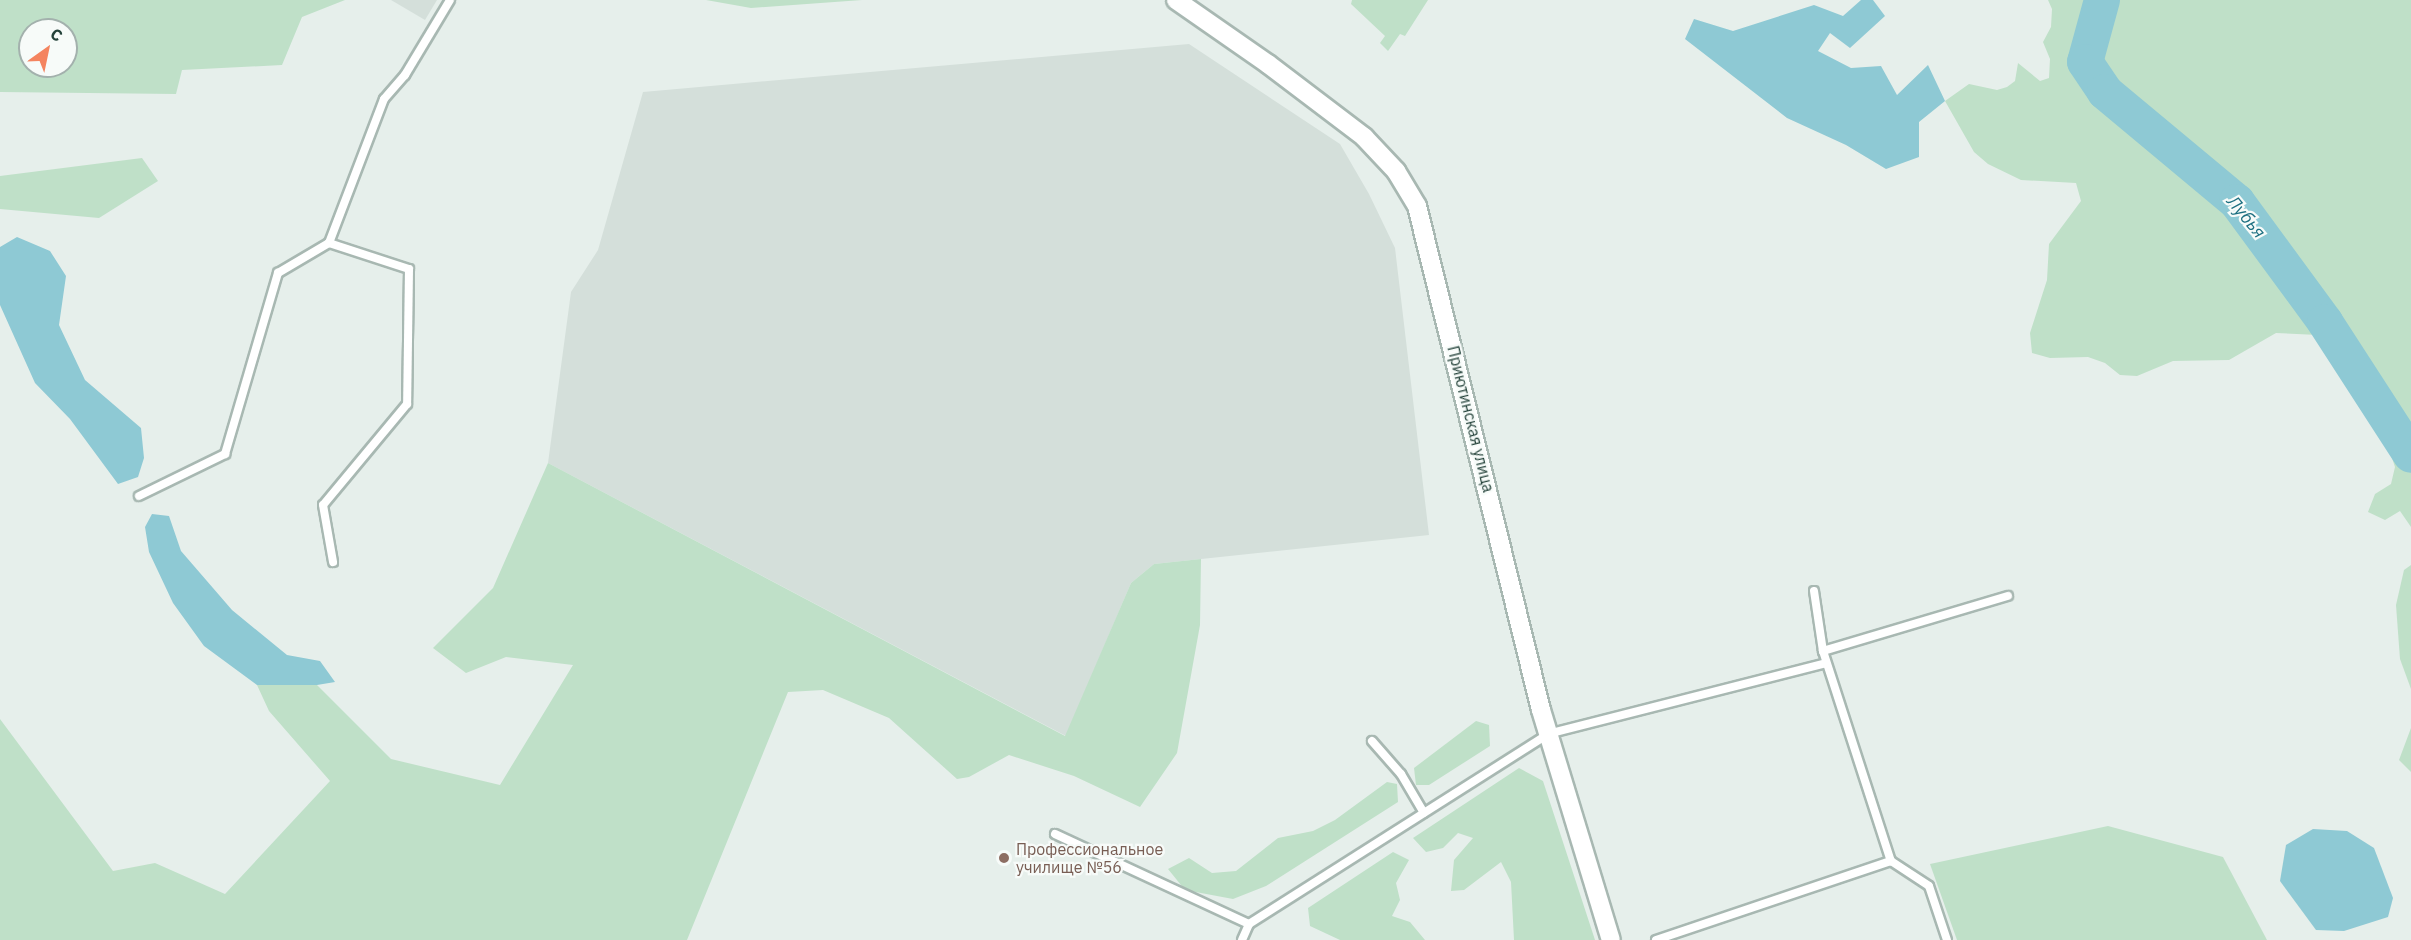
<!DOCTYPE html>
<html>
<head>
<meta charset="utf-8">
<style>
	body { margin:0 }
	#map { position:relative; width:2411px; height:940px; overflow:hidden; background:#e6efeb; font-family:"IBM Plex Sans",sans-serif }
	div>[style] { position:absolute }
	.built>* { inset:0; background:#d4dfda }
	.green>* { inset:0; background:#bfe0c8 }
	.water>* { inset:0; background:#8ec9d4 }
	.river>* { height:36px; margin:-18px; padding:0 18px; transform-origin:18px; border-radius:18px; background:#8ec9d4 }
	.roads { filter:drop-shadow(2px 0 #a8b8b2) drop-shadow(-2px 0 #a8b8b2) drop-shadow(0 2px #a8b8b2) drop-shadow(0 -2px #a8b8b2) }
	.service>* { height:8px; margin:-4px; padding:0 4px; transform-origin:4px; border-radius:4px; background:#fff }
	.tertiary>* { height:18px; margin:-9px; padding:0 9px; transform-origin:9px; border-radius:9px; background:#fff }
	.dots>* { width:16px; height:16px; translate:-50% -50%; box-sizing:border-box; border:3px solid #f7fbf9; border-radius:50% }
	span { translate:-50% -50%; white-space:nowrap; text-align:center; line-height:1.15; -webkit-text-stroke:4.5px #f7fbf9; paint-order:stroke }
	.street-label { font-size:16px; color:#24423a }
	.education-label { font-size:16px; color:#785e54 }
	.left { translate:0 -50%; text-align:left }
	.water-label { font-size:18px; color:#1c6f80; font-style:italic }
	.north { position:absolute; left:18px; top:18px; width:60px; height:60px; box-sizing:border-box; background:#f7fbf9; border:2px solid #a3b1ad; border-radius:50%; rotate:33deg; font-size:16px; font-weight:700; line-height:24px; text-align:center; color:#24423a }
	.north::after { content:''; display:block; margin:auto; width:21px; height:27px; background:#f4845f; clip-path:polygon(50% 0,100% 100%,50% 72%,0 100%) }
</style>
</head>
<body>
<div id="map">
	<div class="built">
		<i style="clip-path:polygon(391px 0,437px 0,425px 20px)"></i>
		<i style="clip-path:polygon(1189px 44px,1340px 144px,1369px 194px,1395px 248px,1429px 535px,1154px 564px,1131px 583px,1066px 736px,548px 463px,571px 292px,598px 250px,643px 92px)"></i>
	</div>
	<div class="green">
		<i style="clip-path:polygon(evenodd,0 0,345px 0,302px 17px,282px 65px,182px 70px,176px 94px,0 92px,0 0,30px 30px,66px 30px,66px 66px,30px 66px,30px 30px)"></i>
		<i style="clip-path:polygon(706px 0,862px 0,751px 8px)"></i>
		<i style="clip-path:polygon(1352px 0,1428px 0,1405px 36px,1400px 34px,1388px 51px,1380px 43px,1385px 36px,1351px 4px)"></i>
		<i style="clip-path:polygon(2048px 0,2411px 0,2411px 527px,2400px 511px,2385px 520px,2368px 512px,2375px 494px,2391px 484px,2395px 467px,2384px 434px,2356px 386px,2341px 372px,2318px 335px,2276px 333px,2229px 360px,2173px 361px,2137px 376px,2120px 375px,2105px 363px,2088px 357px,2050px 358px,2032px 353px,2030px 333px,2047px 280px,2049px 244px,2081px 201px,2076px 183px,2021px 180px,1988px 164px,1974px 152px,1945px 101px,1969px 84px,1997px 90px,2007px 87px,2015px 81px,2018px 63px,2040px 81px,2049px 78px,2050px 59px,2043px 42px,2051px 27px,2052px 9px)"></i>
		<i style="clip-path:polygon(142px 158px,158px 181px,99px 218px,0 209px,0 176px)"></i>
		<i style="clip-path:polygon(548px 463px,1065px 736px,1131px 583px,1154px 564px,1201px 559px,1200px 625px,1177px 753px,1140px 807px,1074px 776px,1009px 755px,969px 777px,957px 779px,889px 718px,823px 690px,788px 692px,687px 940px,0 940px,0 719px,113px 871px,155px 863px,225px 894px,330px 781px,269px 711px,257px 685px,317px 685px,391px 759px,500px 785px,573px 665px,506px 657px,466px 673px,433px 648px,493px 588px)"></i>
		<i style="clip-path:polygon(2411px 565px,2411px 689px,2400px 659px,2396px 605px,2404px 570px)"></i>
		<i style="clip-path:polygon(1476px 721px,1489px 725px,1490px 746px,1429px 785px,1416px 785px,1414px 768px)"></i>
		<i style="clip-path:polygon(2411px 728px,2411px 772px,2399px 760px)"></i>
		<i style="clip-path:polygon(1519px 768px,1543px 781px,1595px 940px,1514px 940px,1511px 882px,1501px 862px,1464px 890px,1451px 891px,1454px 860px,1473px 838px,1458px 833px,1443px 848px,1426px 852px,1413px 838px)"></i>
		<i style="clip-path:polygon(1387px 782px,1397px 784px,1398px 802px,1266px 886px,1233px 899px,1185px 890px,1168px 869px,1189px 858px,1212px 873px,1236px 871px,1278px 838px,1313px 831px,1335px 820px)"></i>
		<i style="clip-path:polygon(2108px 826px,2223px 857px,2267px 940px,1957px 940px,1930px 864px)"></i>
		<i style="clip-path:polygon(1393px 852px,1409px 860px,1396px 883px,1400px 900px,1392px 916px,1410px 922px,1425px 940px,1340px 940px,1310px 926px,1308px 908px)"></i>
	</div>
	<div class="water">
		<i style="clip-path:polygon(1861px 0,1873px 0,1885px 16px,1850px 48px,1830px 33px,1818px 51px,1851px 68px,1881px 66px,1897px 95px,1928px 65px,1945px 101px,1919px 122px,1919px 157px,1886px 169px,1846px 145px,1787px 118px,1685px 39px,1694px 19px,1733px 31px,1814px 5px,1843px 16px)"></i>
		<i style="clip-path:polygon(17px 237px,50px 251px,66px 276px,59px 325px,85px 380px,141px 428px,144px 458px,138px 477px,118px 484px,70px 419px,35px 383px,0 305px,0 247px)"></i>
		<i style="clip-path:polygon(152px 514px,169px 516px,181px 551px,232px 610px,287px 655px,320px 661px,335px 682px,317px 685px,257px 685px,204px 646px,173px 603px,149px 552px,145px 527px)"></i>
		<i style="clip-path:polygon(2313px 829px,2347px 831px,2374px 848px,2393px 898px,2388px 917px,2344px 931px,2316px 930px,2280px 881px,2286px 845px)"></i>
	</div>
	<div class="river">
		<i style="left:2102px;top:0;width:64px;rotate:105.3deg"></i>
		<i style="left:2085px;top:62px;width:36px;rotate:56deg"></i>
		<i style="left:2105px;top:92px;width:172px;rotate:39.8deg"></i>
		<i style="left:2237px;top:202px;width:149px;rotate:53.7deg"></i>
		<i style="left:2325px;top:322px;width:158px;rotate:57.1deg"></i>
	</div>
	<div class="roads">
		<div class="service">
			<i style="left:329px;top:243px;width:84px;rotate:18deg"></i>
			<i style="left:409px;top:269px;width:135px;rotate:90.8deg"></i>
			<i style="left:407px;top:404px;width:131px;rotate:129.7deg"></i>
			<i style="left:323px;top:505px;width:58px;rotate:80deg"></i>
			<i style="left:139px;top:496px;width:96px;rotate:-26deg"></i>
			<i style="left:225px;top:454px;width:189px;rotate:-73.7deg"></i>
			<i style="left:278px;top:273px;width:59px;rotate:-30.5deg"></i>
			<i style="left:329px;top:243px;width:154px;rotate:-69.1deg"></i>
			<i style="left:384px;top:99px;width:32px;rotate:-49deg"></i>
			<i style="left:405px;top:75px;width:87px;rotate:-59deg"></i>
			<i style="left:1814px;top:591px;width:61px;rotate:81.5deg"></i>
			<i style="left:1823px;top:651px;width:221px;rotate:72.1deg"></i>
			<i style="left:1891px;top:861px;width:45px;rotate:33.3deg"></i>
			<i style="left:1929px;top:886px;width:57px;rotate:71.6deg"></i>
			<i style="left:1823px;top:651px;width:193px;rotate:-16.6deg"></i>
			<i style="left:1372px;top:741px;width:44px;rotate:48.7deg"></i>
			<i style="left:1401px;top:774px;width:45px;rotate:59.5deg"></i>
			<i style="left:1055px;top:834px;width:214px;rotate:24.9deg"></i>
			<i style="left:1242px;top:940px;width:17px;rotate:-66deg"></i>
			<i style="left:1249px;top:924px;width:354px;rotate:-32.4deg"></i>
			<i style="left:1548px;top:734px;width:287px;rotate:-14.3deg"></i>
			<i style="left:1656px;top:940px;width:248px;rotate:-18.6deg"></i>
		</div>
		<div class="tertiary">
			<i style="left:1176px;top:0;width:112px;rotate:34.8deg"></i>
			<i style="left:1268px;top:64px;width:121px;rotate:37.2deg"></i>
			<i style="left:1364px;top:137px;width:47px;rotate:46.7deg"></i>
			<i style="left:1396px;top:171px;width:41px;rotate:59deg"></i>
			<i style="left:1417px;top:206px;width:519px;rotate:76.18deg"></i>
			<i style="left:1541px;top:710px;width:240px;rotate:73.1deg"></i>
		</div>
	</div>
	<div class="dots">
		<i style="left:1004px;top:858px;background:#8d6e63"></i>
	</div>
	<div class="street-label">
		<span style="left:1471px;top:419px;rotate:76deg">Приютинская улица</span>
	</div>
	<div class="education-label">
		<span class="left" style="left:1016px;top:858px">Профессиональное<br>училище №56</span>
	</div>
	<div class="water-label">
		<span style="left:2246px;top:217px;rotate:50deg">Лубья</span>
	</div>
	<div class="north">С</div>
</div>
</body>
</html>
